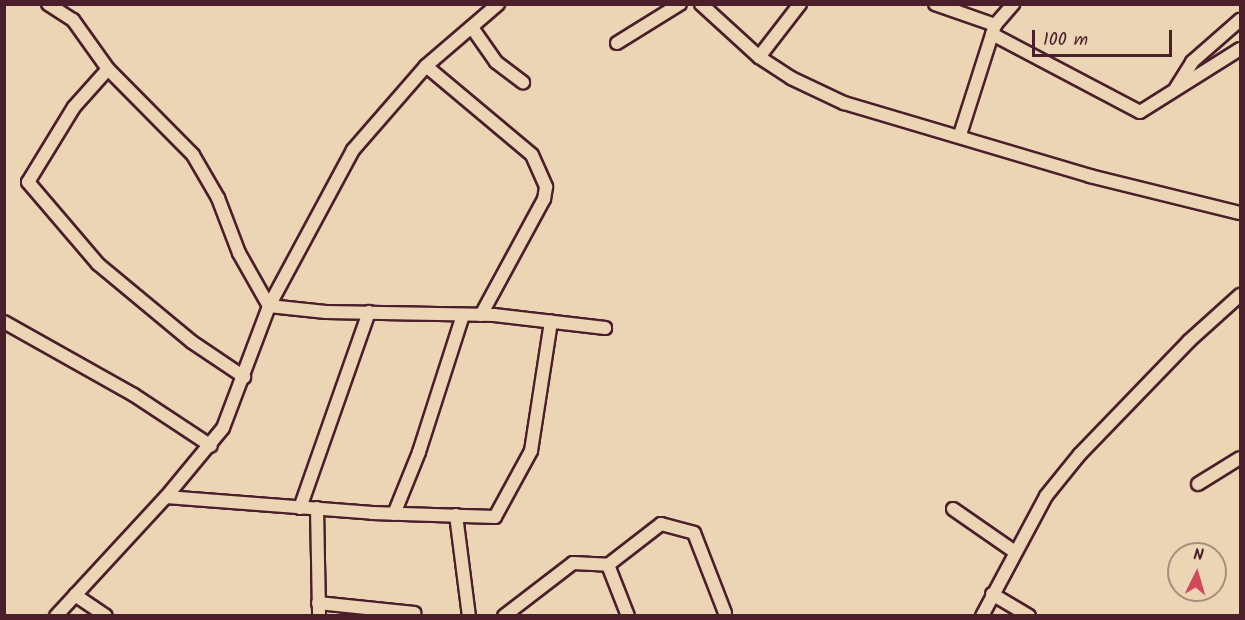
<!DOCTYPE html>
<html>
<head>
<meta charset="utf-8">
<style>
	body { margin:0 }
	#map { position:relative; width:1245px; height:620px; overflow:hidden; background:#ecd5b4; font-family:Kalam,sans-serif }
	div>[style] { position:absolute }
	.roads { filter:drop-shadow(2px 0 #4a1f2b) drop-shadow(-2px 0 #4a1f2b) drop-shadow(0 2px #4a1f2b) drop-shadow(0 -2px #4a1f2b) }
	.minor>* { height:12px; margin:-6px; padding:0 6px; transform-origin:6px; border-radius:6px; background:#ecd5b4 }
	span { translate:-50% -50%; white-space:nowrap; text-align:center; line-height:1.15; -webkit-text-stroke:6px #ecd5b4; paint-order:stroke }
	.frame { position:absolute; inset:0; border:6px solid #4a1f2b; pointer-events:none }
	.north { position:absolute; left:1167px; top:542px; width:60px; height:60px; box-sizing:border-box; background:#ecd5b4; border:2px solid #ab8c7d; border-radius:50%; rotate:5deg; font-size:16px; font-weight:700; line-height:24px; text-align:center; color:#4a1f2b }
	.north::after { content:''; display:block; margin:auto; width:21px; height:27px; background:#d1495b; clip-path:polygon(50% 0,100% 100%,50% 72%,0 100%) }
	.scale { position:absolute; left:1032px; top:30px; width:140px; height:27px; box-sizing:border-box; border:3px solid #4a1f2b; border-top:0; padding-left:8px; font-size:18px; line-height:21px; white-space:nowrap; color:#4a1f2b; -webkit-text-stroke:4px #ecd5b4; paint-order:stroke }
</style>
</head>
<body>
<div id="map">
	<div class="roads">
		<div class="minor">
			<i style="left:48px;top:4px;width:30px;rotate:33deg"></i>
			<i style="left:73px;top:20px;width:60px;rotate:54.5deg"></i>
			<i style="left:108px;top:69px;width:121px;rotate:45.3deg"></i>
			<i style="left:193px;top:155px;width:50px;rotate:59.8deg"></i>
			<i style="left:218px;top:198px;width:59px;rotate:69.1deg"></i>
			<i style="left:239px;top:253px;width:61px;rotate:60.5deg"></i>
			<i style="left:269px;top:306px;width:57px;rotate:6deg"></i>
			<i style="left:326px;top:312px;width:168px;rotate:1deg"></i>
			<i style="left:494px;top:315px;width:112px;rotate:6.7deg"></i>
			<i style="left:701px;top:4px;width:79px;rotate:42.4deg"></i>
			<i style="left:759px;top:57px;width:38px;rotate:33deg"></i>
			<i style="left:791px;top:78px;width:59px;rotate:25.3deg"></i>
			<i style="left:844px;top:103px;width:257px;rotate:16.5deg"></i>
			<i style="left:1090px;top:176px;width:154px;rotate:13.9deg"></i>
			<i style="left:935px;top:4px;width:64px;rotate:19.3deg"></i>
			<i style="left:995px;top:25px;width:115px;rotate:107.7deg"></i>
			<i style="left:995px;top:25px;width:28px;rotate:-49deg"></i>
			<i style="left:473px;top:29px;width:40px;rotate:55.1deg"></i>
			<i style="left:496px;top:62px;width:34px;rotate:37deg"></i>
			<i style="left:992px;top:34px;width:167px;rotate:27.8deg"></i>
			<i style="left:1140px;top:112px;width:118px;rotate:-32.2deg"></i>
			<i style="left:617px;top:43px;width:74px;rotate:-31.8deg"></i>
			<i style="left:759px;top:57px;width:67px;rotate:-52.3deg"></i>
			<i style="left:426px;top:66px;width:138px;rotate:40deg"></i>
			<i style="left:532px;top:155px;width:35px;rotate:66deg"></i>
			<i style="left:546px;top:187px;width:12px;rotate:99deg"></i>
			<i style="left:544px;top:199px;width:132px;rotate:118.5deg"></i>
			<i style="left:108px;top:69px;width:51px;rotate:131.8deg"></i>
			<i style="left:74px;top:107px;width:88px;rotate:121.5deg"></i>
			<i style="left:28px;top:182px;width:108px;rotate:49.5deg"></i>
			<i style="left:98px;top:264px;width:122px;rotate:39.7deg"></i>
			<i style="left:192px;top:342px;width:63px;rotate:33.9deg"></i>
			<i style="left:1176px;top:88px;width:31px;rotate:-58deg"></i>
			<i style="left:1192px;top:62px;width:64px;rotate:-41.2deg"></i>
			<i style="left:4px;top:322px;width:149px;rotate:29.3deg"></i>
			<i style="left:134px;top:395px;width:92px;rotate:33.5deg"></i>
			<i style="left:1198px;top:484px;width:49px;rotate:-31.8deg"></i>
			<i style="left:166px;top:497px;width:207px;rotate:4.4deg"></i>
			<i style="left:372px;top:513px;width:123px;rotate:1.9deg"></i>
			<i style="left:495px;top:517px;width:75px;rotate:-61.4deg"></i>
			<i style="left:531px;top:451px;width:131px;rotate:-81.2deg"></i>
			<i style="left:300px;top:508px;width:208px;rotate:-70.6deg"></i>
			<i style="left:317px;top:508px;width:108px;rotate:88.9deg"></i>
			<i style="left:953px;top:509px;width:75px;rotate:34.7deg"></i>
			<i style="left:394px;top:514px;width:67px;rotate:-68deg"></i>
			<i style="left:419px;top:452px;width:144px;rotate:-72.2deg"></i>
			<i style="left:456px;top:515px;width:102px;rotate:82.7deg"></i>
			<i style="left:608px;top:565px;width:55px;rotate:68.6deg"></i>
			<i style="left:992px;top:594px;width:43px;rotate:30.7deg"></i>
			<i style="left:75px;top:595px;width:37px;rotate:34deg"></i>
			<i style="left:318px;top:603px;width:97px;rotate:5.9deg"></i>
			<i style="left:56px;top:616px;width:162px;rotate:-47.3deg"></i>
			<i style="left:166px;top:497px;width:89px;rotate:-50.4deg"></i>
			<i style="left:223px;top:428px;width:130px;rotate:-69.3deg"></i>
			<i style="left:269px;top:306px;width:177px;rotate:-61.7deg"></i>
			<i style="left:353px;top:150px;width:111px;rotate:-49deg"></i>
			<i style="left:426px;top:66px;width:95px;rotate:-40.7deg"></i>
			<i style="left:504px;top:616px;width:87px;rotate:-37.5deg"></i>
			<i style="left:573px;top:563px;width:35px;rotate:3deg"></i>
			<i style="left:608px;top:565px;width:67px;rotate:-37.7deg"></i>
			<i style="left:661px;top:524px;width:34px;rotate:15deg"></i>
			<i style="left:694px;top:533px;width:86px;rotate:68.8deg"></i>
			<i style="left:982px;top:616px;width:136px;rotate:-61.9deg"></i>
			<i style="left:1046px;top:496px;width:54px;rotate:-51deg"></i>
			<i style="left:1080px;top:454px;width:157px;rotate:-46deg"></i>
			<i style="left:1189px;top:341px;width:69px;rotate:-42deg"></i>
		</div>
	</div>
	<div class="frame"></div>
	<div class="north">N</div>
	<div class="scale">100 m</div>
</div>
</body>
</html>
